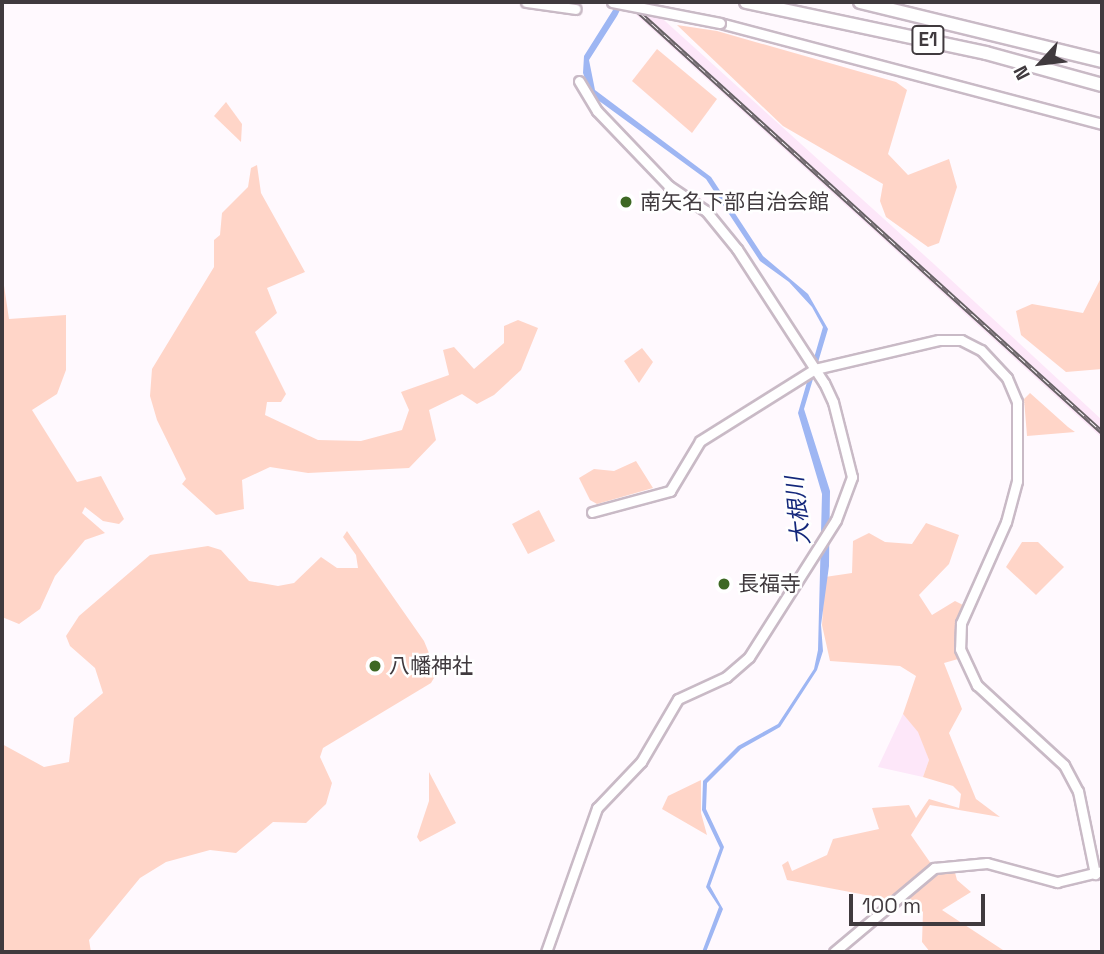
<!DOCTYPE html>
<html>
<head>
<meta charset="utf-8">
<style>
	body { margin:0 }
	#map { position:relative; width:1104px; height:954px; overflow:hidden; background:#fff9fe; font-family:"Space Grotesk","Noto Sans JP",sans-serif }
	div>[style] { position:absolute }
	.built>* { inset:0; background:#fde7f9 }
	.green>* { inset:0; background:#ffd5c8 }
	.water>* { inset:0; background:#9eb6f3 }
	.roads { filter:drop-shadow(2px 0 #c9bac6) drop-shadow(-2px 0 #c9bac6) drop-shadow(0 2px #c9bac6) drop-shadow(0 -2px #c9bac6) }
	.tertiary>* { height:9px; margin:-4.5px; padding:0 4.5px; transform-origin:4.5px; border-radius:4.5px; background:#fff }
	.motorway>* { height:12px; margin:-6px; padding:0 6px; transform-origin:6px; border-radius:6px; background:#fff }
	.rail>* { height:5px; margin-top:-2.5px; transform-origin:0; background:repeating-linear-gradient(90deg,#fff 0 8px,#676165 0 16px); box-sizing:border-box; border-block:2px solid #676165 }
	.bridges { filter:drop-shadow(2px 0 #c9bac6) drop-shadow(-2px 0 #c9bac6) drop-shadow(0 2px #c9bac6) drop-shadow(0 -2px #c9bac6) }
	.tertiary-bridge>* { height:9px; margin:-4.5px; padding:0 4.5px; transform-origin:4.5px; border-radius:4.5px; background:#fff }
	.dots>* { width:19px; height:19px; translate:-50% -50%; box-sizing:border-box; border:4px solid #fff; border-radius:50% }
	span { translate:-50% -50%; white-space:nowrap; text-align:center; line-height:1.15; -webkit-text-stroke:5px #fff; paint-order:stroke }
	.shield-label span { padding:2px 5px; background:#fff; border:2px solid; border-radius:5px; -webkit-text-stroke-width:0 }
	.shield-label { font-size:19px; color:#403a3e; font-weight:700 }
	.poi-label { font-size:21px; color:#403a3e }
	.left { translate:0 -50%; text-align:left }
	.water-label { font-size:23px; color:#14277b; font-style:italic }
	.frame { position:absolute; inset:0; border:4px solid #403a3e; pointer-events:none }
	.north { position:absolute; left:1006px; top:28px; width:70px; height:70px; -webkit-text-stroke:5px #fff; paint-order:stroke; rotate:243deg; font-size:19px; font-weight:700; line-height:28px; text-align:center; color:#403a3e }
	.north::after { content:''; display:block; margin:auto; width:24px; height:32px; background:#403a3e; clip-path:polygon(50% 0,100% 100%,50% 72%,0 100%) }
	.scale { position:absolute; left:849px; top:894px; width:136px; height:32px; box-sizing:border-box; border:4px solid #403a3e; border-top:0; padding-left:9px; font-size:21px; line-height:24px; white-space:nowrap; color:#403a3e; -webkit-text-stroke:5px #fff; paint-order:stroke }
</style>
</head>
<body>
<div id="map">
	<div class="built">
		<i style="clip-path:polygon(622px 2px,644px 2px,935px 265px,1102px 420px,1102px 438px)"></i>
		<i style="clip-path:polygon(903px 714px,919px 732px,929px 760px,923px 777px,878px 767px)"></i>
	</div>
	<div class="green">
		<i style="clip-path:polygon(677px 25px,717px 31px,896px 82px,907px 90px,888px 154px,908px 175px,949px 159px,957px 187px,939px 243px,928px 247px,886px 217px,880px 201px,883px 184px,783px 126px)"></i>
		<i style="clip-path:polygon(657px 49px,717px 99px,692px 133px,632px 81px)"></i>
		<i style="clip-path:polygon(226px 102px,242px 124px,241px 142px,214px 116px)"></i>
		<i style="clip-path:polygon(257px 165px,261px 193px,305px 272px,267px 288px,277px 313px,255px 332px,286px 394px,281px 402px,267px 402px,265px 415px,318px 440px,361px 441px,402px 430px,409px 410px,401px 392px,449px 375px,443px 350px,454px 347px,474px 369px,504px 343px,504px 326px,518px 320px,538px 328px,521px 370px,494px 395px,477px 404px,462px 394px,429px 410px,436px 440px,409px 468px,308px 473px,270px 467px,242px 480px,244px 509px,216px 515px,182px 484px,186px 479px,157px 420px,150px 396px,152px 369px,214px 267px,214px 240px,220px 235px,222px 213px,248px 187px,251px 168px)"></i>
		<i style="clip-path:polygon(2px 272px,9px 319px,66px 315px,66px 370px,57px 394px,32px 410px,77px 482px,101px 476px,124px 519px,119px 524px,103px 521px,85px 507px,82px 513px,105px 533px,85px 540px,55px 576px,40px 609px,19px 624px,2px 617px)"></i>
		<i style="clip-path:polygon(1102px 276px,1102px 369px,1066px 372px,1021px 335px,1016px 311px,1032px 304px,1083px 313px)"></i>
		<i style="clip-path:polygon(642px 348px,653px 362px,639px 383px,624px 361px)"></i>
		<i style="clip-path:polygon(1030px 393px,1068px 427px,1075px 432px,1027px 436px,1024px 399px)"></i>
		<i style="clip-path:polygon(636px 461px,653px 488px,597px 504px,590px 500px,579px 478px,594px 469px,614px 471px)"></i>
		<i style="clip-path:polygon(539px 510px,555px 541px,528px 554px,512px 524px)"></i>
		<i style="clip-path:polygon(926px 523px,959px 535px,949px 564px,919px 595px,932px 615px,955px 601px,963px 605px,956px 630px,958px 659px,944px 663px,962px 709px,949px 733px,976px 799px,1000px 817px,930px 805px,911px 835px,934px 868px,953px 865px,957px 880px,971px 892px,942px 910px,1006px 952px,930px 952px,922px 942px,923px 912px,903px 891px,892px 900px,787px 880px,782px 865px,788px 861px,792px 871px,827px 855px,833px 839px,879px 829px,872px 808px,909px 805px,916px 818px,929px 799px,959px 808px,961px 794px,953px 786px,923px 777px,929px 760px,918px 732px,903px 714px,916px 676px,900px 666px,830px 661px,822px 625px,825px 577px,852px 573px,853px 541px,869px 533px,885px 542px,912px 544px)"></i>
		<i style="clip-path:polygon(347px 531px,424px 641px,431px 658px,439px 660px,441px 666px,431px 683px,323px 748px,320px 757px,332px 783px,326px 804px,306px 823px,273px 822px,236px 853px,210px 850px,166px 862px,140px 878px,89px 940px,91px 952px,2px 952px,2px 744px,44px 767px,69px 762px,74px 718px,103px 693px,95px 668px,70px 646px,66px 636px,79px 616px,150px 555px,208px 546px,221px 550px,249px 581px,278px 586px,294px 583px,321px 557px,337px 568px,358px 568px,356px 555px,343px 537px)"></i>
		<i style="clip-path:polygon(1022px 542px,1038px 542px,1064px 567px,1036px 595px,1006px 567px)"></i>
		<i style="clip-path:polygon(429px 772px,456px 823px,420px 842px,417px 837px,429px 801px)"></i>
		<i style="clip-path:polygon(701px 780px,701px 813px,707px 835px,662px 809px,668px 796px)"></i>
	</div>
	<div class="water">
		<i style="clip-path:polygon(618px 2px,624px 2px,617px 16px,589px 60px,595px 90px,711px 177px,763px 256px,808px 294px,828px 329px,804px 409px,830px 491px,829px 566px,821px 625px,823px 651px,817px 670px,780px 727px,741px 749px,707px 783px,706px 809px,724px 847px,710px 886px,723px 909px,706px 952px,702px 952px,719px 907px,706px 887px,720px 848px,702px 810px,703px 781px,738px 746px,778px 724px,814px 669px,818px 650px,822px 494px,798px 413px,823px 327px,812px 307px,789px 282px,760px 261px,706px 179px,591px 95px,583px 73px,584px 56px)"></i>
	</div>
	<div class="roads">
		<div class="tertiary">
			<i style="left:526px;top:2px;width:50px;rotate:8deg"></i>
			<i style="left:720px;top:23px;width:395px;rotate:14.8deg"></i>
			<i style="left:592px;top:512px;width:81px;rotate:-15.1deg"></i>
			<i style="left:670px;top:491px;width:58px;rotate:-59deg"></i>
			<i style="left:700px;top:441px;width:136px;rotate:-32.1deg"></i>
			<i style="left:815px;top:369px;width:127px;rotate:-13.2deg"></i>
			<i style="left:939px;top:340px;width:22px"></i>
			<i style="left:961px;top:340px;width:22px;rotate:27deg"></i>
			<i style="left:981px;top:350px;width:38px;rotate:47deg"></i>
			<i style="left:1007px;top:378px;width:26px;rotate:67deg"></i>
			<i style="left:1017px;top:402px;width:79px;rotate:90deg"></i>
			<i style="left:1017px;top:481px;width:42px;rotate:105deg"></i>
			<i style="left:1006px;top:522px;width:111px;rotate:114deg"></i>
			<i style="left:961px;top:623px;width:26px;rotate:92deg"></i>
			<i style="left:960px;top:649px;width:40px;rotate:65deg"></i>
			<i style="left:977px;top:685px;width:118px;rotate:42.6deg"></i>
			<i style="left:1064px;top:765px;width:30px;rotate:62deg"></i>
			<i style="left:1078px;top:791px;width:85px;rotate:78.4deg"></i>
			<i style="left:546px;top:952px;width:153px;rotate:-70.5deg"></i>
			<i style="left:597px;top:808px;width:64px;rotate:-46.3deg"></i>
			<i style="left:641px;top:762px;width:73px;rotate:-59.6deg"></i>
			<i style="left:678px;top:699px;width:53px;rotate:-24.6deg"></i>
			<i style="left:726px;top:677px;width:30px;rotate:-41deg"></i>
			<i style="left:749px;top:657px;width:162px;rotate:-57.6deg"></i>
			<i style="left:836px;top:520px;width:46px;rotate:-69.6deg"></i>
			<i style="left:852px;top:477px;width:77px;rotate:-104.2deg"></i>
			<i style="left:833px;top:402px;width:21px;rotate:-115deg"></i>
			<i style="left:824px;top:383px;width:160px;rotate:-123deg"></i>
			<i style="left:737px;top:249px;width:49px;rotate:-129.2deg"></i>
			<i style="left:706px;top:211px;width:45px;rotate:-146deg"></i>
			<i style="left:669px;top:186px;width:104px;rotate:-133.8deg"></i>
			<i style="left:597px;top:111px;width:35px;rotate:-121deg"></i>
			<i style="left:834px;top:952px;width:131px;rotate:-40deg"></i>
			<i style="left:934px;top:868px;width:53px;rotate:-5.4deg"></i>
			<i style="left:987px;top:863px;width:73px;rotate:15.2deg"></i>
			<i style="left:1057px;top:882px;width:46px;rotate:-13.7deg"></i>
		</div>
		<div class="motorway">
			<i style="left:746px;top:2px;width:245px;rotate:12deg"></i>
			<i style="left:986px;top:53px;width:120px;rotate:15.4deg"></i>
			<i style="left:860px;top:2px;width:249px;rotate:13.7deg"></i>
		</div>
	</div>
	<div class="rail">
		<i style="left:628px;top:2px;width:640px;rotate:42.21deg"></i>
	</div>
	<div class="bridges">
		<div class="tertiary-bridge">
			<i style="left:612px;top:2px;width:110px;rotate:11deg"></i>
		</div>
	</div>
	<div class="dots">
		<i style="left:626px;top:202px;background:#3e6824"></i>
		<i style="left:724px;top:584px;background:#3e6824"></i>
		<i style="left:375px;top:666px;background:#3e6824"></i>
	</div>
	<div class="shield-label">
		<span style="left:928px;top:40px">E1</span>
	</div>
	<div class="poi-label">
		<span class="left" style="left:640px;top:202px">南矢名下部自治会館</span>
		<span class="left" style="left:738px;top:584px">長福寺</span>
		<span class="left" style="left:389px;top:666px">八幡神社</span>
	</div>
	<div class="water-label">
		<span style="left:798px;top:511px;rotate:-96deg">大根川</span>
	</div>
	<div class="frame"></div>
	<div class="north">N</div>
	<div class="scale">100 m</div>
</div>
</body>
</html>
